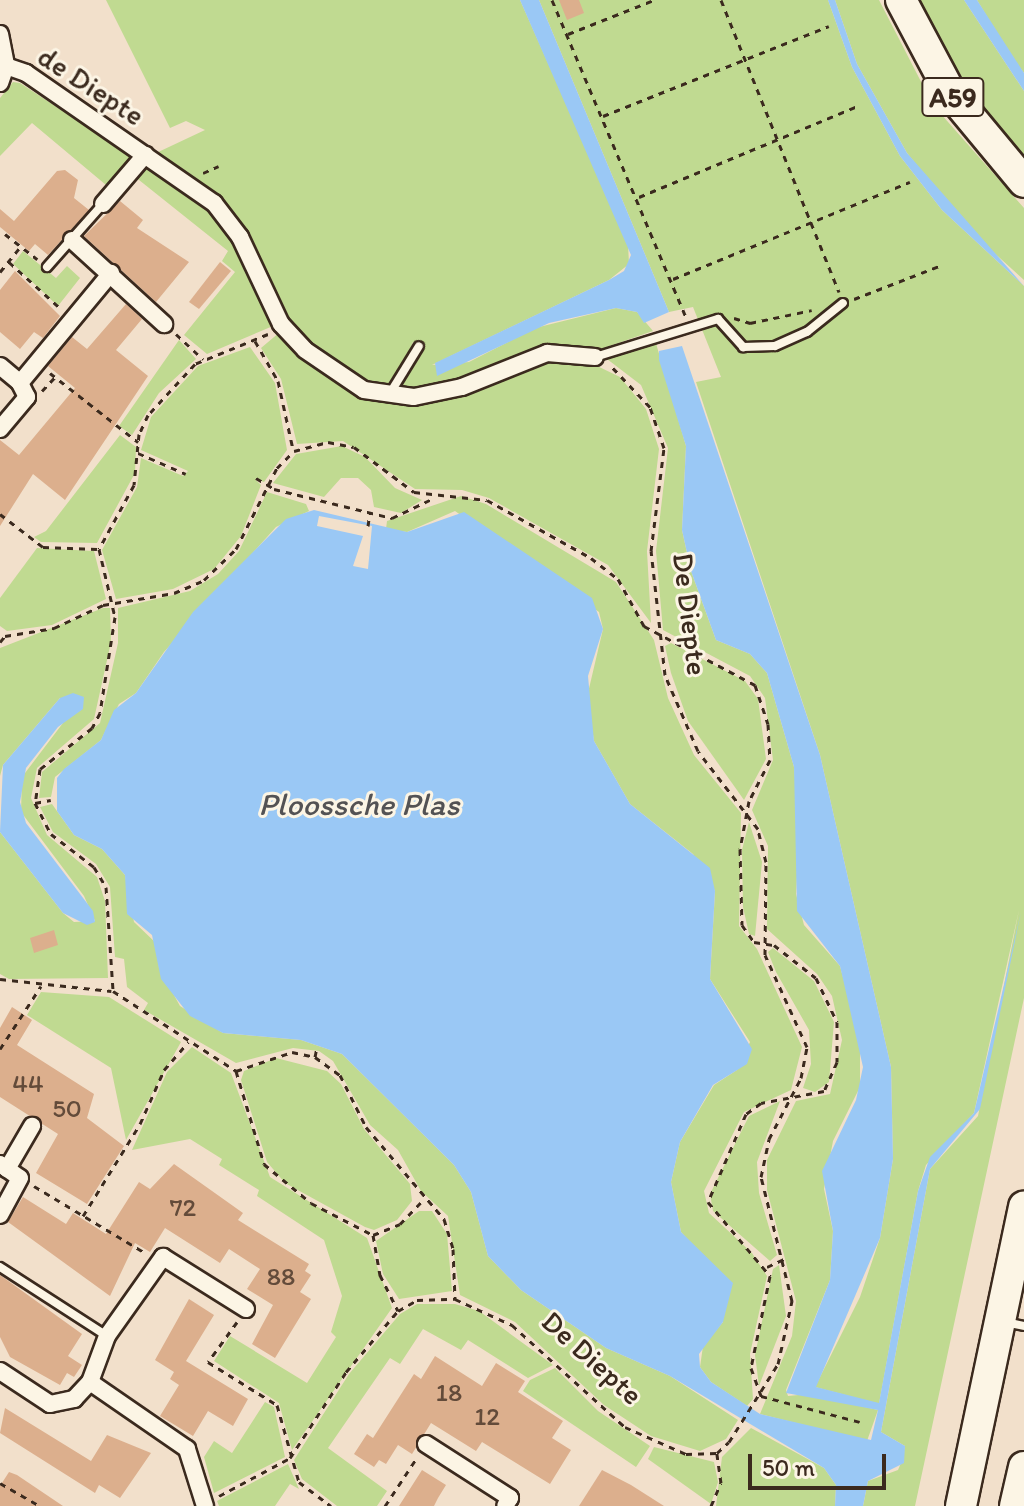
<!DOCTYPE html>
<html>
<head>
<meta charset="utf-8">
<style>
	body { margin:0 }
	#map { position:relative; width:1024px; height:1506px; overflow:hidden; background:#f2e0cb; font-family:Itim,sans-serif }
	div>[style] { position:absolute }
	.green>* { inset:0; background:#c0da91 }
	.water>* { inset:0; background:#9ac8f5 }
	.pier>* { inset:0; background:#f2e0cb }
	.building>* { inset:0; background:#dcaf8d }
	.path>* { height:3px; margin-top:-1.5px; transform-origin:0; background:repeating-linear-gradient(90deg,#3b2a1e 0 6px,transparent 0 12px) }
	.roads { filter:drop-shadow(2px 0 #3b2a1e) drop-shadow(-2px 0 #3b2a1e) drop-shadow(0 2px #3b2a1e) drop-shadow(0 -2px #3b2a1e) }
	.lane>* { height:8px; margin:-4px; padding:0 4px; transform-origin:4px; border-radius:4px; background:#fcf5e5 }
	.street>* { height:16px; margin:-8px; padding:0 8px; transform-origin:8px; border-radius:8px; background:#fcf5e5 }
	.highway>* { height:30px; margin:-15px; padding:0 15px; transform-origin:15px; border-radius:15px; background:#fcf5e5 }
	span { translate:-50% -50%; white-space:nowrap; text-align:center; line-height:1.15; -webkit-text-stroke:6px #fcf5e5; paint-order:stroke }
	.number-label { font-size:26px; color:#634b3a }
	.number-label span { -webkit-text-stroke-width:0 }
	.shield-label span { padding:2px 6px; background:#fcf5e5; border:2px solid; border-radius:6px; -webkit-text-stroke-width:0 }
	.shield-label { font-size:28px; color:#3b2a1e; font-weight:700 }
	.street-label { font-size:30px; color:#3b2a1e }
	.water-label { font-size:32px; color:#535254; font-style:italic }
	.scale { position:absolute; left:748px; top:1454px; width:138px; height:36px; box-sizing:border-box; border:4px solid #3b2a1e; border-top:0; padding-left:10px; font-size:24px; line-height:28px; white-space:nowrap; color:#3b2a1e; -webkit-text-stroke:6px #fcf5e5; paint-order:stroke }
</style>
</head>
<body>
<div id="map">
	<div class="green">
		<i style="clip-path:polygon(106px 0,520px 0,628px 243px,629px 264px,609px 280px,432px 365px,469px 362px,535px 328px,616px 308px,637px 312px,653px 331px,601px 349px,396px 392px,424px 344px,413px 342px,404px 366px,384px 390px,343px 374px,284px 321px,244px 236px,154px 154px,205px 130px,186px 121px,170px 128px)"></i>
		<i style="clip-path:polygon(539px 0,828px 0,852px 67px,900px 156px,942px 210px,1024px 286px,1024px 998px,915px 1506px,863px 1506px,868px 1481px,898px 1470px,901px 1463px,905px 1446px,881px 1432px,930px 1169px,978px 1116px,1019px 910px,974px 1113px,926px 1165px,918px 1191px,879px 1404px,815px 1387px,860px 1297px,880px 1238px,893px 1159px,891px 1067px,820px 755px,696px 382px,721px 377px,693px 307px,669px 312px)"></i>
		<i style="clip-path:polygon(835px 0,879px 0,933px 105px,1024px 208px,1024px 280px,969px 230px,907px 153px,857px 64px)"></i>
		<i style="clip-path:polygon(914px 0,964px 0,1024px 91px,1024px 167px,959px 87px)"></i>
		<i style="clip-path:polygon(977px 0,1024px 0,1024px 73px,1010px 55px)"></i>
		<i style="clip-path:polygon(13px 82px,20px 83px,136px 159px,106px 185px,32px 123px,0 156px,0 98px)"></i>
		<i style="clip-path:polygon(149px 165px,195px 192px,225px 223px,273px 326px,207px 354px,184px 335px,235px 272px,222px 261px,228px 251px,134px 176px)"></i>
		<i style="clip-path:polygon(23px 251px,56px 278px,67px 266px,80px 278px,58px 306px,13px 264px)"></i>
		<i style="clip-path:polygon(280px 332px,388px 401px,548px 359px,593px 364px,620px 377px,646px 409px,659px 449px,647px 551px,651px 623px,608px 565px,489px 498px,462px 490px,415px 489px,343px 441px,297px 444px,281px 379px,261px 348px)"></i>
		<i style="clip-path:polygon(179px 340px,196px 359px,159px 393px,132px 435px,119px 426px)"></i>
		<i style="clip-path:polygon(655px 340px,686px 446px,682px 530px,691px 571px,716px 640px,750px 654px,767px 673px,794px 767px,800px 826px,796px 894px,804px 925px,840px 966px,860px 1040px,860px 1087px,833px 1141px,824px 1189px,833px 1231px,830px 1280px,786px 1390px,788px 1396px,809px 1394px,878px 1410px,867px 1441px,760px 1414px,792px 1336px,796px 1301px,767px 1190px,767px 1160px,796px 1101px,830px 1094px,842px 1040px,832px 996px,817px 974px,767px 929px,768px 846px,752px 810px,773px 760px,765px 698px,750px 676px,663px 630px,656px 551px,668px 448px,641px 385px,607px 359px)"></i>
		<i style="clip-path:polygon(250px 347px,275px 383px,287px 450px,264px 482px,255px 479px,261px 485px,241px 536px,214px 569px,173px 589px,116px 599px,102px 550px,137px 487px,141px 458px,183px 476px,188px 471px,141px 450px,151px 417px,198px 366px)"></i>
		<i style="clip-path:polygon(120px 435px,136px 447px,135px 473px,97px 543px,41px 542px,34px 537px,46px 531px)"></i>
		<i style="clip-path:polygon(342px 446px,365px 457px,395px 488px,422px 500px,401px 513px,374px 507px,371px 490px,358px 478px,341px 478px,324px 497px,273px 483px,296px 454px)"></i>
		<i style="clip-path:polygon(267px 492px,306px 504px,309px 511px,276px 527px,164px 652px,136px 693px,119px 704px,101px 740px,55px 777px,51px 797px,39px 798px,42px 772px,100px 723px,118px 643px,118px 608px,190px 591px,218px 574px,239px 551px)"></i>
		<i style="clip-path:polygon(461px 496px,486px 504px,616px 582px,654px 640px,668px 698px,694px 755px,741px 813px,739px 926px,757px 949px,802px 1047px,791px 1090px,744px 1112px,704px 1191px,709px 1213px,752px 1253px,767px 1276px,750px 1354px,753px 1399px,747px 1406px,711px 1382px,700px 1367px,703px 1346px,723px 1322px,702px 1256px,681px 1232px,671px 1182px,680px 1142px,714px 1085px,737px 1070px,750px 1042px,710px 979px,715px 891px,693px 854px,630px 804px,594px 741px,587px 697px,603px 629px,599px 612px,455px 511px,407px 532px,386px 529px,387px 521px)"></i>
		<i style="clip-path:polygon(37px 548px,94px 551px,106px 599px,52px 625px,7px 631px,0 626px,0 598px)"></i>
		<i style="clip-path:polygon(103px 608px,110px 608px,111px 642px,94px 719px,37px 768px,31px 798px,47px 835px,97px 877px,105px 901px,108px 978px,9px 979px,0 974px,0 832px,63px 913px,74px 922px,95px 921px,84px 896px,21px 812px,22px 777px,63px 723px,60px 698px,3px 765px,0 776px,0 648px)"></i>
		<i style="clip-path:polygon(671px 643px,745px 681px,758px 699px,766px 759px,744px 800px,688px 721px,671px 673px,665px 646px)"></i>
		<i style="clip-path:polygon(52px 804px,74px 835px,102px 849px,125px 875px,134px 922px,157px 944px,159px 968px,180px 1006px,223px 1033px,301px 1040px,342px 1054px,454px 1165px,471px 1192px,488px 1256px,521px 1290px,606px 1348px,670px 1376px,738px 1420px,726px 1439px,700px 1451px,651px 1436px,604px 1405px,515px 1322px,460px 1295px,448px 1216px,421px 1191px,398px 1150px,370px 1125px,333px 1061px,319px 1051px,293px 1048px,236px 1063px,144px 1010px,148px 1003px,127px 987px,124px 959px,115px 957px,110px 887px,96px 864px,53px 832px,40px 807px)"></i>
		<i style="clip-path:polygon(749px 822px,762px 862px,755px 936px,749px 934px,743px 907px,742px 850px)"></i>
		<i style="clip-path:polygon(773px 948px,814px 981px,834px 1022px,829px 1082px,815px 1092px,803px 1088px,811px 1064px,809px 1030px,776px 972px,768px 952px)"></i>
		<i style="clip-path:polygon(41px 992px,109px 997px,181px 1042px,126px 1140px,111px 1068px,27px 1015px)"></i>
		<i style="clip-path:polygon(192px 1047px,231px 1073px,270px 1177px,367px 1238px,392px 1308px,292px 1450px,279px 1403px,214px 1361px,230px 1336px,307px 1383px,336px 1337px,331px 1332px,342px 1296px,324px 1240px,257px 1196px,259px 1190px,219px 1165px,222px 1159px,190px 1139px,132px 1150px,167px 1072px)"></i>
		<i style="clip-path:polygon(276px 1058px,327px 1071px,341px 1084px,364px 1129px,410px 1184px,412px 1201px,397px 1220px,374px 1230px,365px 1227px,285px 1183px,267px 1162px,241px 1080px,244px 1071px)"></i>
		<i style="clip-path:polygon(780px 1101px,757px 1162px,759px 1193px,777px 1255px,770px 1261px,713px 1211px,710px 1194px,749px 1116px)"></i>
		<i style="clip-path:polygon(419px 1211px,432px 1211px,447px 1234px,452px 1291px,399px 1299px,383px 1274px,376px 1241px)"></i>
		<i style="clip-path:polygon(779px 1265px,786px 1316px,759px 1386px,755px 1355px,773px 1269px)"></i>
		<i style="clip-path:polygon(417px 1304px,455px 1304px,479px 1311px,553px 1365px,528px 1378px,468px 1340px,461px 1350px,423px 1329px,400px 1364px,390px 1358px,328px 1448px,387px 1491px,377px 1506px,337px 1506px,302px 1479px,294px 1460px,349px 1374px,400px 1314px)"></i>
		<i style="clip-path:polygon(555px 1368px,598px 1411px,650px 1446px,636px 1467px,523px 1391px,530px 1380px)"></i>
		<i style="clip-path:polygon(265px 1402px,274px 1407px,285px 1457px,214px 1493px,204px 1457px,214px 1441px,232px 1453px)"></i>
		<i style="clip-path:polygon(751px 1428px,824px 1468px,836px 1485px,835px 1506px,716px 1506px,722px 1457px)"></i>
		<i style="clip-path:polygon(654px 1447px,714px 1462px,718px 1482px,711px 1504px,648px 1459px)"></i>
		<i style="clip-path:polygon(288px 1464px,299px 1489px,290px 1484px,275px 1506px,219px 1506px,217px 1501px)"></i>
	</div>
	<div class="water">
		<i style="clip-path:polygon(520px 0,539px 0,669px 312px,644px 323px,637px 312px,616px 308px,549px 323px,437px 376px,435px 363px,609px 280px,624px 271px,631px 255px)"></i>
		<i style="clip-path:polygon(828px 0,835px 0,857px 64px,907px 153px,1024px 286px,942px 210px,900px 156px,852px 67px)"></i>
		<i style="clip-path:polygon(964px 0,977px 0,1024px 73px,1024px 91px)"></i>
		<i style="clip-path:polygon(682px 346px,820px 755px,891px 1067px,893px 1159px,880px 1238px,816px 1387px,879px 1403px,918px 1191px,930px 1157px,974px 1113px,1021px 912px,980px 1109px,930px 1169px,881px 1432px,905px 1446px,904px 1463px,868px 1481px,863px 1506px,835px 1506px,836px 1485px,824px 1468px,670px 1376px,606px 1348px,521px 1290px,488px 1256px,471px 1192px,454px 1165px,342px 1054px,301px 1040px,223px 1033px,190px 1016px,161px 979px,152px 935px,127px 914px,125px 875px,102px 849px,74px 835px,57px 811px,57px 778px,64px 769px,101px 740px,114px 710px,136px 693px,193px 612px,286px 519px,314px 510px,407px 532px,464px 512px,592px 598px,603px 629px,588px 676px,594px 741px,630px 804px,710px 868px,715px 891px,710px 979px,752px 1049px,747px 1064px,713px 1085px,680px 1142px,671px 1182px,681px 1232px,733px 1283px,723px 1322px,699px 1354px,700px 1367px,711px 1382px,760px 1414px,871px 1440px,878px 1410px,786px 1393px,830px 1280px,833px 1231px,822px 1171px,856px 1100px,863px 1067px,840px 966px,797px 911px,794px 767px,767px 673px,750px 654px,716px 640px,691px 571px,682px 530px,686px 446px,659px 360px,659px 351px)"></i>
		<i style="clip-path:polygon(73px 693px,84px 697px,83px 709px,58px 727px,26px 768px,20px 802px,26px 823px,93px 911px,95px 922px,87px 925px,63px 913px,0 832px,3px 765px,60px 698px)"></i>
	</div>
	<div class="pier">
		<i style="clip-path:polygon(319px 516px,372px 526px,368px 569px,353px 566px,363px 536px,317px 526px)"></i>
	</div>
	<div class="building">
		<i style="clip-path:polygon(559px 0,579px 0,584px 13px,567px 20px)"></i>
		<i style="clip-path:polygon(65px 170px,78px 180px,74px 198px,89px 210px,48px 255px,35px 244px,29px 251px,0 227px,0 209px,14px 221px,57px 171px)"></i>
		<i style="clip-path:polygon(120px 201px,143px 220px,137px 228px,189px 262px,156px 302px,84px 236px)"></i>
		<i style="clip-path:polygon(220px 262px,231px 271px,199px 309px,189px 302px)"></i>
		<i style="clip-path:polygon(15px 271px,60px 316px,43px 338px,34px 332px,20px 349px,0 332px,0 290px)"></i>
		<i style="clip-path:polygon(126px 304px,142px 319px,116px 350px,148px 376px,65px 500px,33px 474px,0 526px,0 440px,19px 455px,75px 388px,48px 366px,72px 337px,87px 349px)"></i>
		<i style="clip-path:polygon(54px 930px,58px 945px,34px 953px,30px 938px)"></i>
		<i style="clip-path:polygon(12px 1007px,32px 1020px,17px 1045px,94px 1094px,87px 1118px,124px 1146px,87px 1204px,36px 1173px,58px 1134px,0 1097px,0 1028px)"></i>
		<i style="clip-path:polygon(174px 1164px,243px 1213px,238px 1220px,309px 1264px,305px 1271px,311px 1275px,300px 1292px,311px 1299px,275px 1358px,252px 1344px,273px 1305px,247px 1289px,260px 1269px,229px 1249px,220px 1263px,165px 1228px,150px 1252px,135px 1243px,110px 1296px,8px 1222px,23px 1197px,66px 1224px,73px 1213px,106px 1234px,139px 1182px,150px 1189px)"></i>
		<i style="clip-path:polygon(0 1275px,82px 1334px,68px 1356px,82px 1365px,74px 1377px,67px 1373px,60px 1385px,10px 1357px,0 1337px)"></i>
		<i style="clip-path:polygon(189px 1299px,214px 1315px,186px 1361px,248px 1399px,233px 1426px,208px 1411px,193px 1436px,160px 1416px,179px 1385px,170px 1379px,174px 1372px,155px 1360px)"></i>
		<i style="clip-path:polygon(435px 1356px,482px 1386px,496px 1363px,525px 1381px,518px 1392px,563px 1421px,552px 1438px,571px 1450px,550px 1484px,482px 1442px,476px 1451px,431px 1423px,412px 1454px,398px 1445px,386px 1464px,379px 1460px,374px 1467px,354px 1454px,367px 1434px,373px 1438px,414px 1374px,421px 1379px)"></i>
		<i style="clip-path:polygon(5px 1408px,91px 1461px,107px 1435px,151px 1453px,120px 1498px,99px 1485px,95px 1493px,0 1433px)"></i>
		<i style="clip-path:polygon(422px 1470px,446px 1485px,438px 1498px,434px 1506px,399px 1506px)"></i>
		<i style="clip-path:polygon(602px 1470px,631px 1485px,664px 1506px,579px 1506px)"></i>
		<i style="clip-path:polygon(9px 1472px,17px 1475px,63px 1506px,0 1506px,0 1486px)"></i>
	</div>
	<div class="path">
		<i style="left:552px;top:0;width:344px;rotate:67.1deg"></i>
		<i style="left:721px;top:0;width:315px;rotate:68deg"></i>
		<i style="left:568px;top:34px;width:92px;rotate:-21.6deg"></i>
		<i style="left:603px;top:116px;width:243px;rotate:-21.7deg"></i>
		<i style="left:203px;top:173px;width:17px;rotate:-24deg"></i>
		<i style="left:639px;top:197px;width:239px;rotate:-22.6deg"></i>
		<i style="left:5px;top:234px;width:41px;rotate:38deg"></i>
		<i style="left:9px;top:262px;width:70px;rotate:42.1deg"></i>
		<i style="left:0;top:272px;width:33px;rotate:-51deg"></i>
		<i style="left:673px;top:279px;width:256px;rotate:-22.3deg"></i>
		<i style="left:854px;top:299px;width:91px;rotate:-21.2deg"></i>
		<i style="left:734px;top:318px;width:17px;rotate:17deg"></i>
		<i style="left:750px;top:323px;width:63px;rotate:-11.8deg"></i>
		<i style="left:176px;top:334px;width:37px;rotate:43deg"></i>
		<i style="left:268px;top:334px;width:79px;rotate:157.7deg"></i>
		<i style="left:195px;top:364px;width:69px;rotate:132.7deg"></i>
		<i style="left:148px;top:415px;width:21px;rotate:115deg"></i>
		<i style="left:139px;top:434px;width:51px;rotate:95.6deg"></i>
		<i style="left:134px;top:485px;width:73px;rotate:118.7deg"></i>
		<i style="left:99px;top:549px;width:70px;rotate:76.8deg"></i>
		<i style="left:115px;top:617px;width:97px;rotate:98.9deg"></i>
		<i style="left:100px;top:713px;width:17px;rotate:118deg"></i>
		<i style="left:92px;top:728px;width:66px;rotate:141.7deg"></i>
		<i style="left:40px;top:769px;width:34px;rotate:98deg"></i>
		<i style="left:35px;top:803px;width:35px;rotate:63deg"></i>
		<i style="left:51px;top:834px;width:54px;rotate:37.5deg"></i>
		<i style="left:94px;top:867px;width:23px;rotate:59deg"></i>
		<i style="left:106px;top:887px;width:104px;rotate:86.1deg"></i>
		<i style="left:113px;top:991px;width:147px;rotate:33deg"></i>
		<i style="left:236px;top:1071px;width:97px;rotate:73.2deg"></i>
		<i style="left:264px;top:1164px;width:61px;rotate:39.7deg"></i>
		<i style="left:311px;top:1203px;width:70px;rotate:27.3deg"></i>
		<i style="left:373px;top:1235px;width:41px;rotate:80.1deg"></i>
		<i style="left:380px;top:1275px;width:40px;rotate:63.4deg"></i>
		<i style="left:255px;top:341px;width:46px;rotate:60.1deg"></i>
		<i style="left:278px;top:381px;width:70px;rotate:77.6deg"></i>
		<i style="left:50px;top:373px;width:112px;rotate:38.1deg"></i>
		<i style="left:42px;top:391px;width:19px;rotate:-47deg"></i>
		<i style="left:138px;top:453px;width:52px;rotate:23.6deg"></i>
		<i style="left:256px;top:478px;width:21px;rotate:31deg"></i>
		<i style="left:274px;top:489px;width:122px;rotate:13.8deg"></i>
		<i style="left:392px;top:518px;width:47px;rotate:-25.5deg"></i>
		<i style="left:0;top:514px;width:54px;rotate:37.5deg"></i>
		<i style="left:43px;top:547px;width:54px;rotate:2.1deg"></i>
		<i style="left:368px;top:526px;width:14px;rotate:-82deg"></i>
		<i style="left:0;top:642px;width:8px;rotate:-50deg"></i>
		<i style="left:5px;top:636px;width:50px;rotate:-9.3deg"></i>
		<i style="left:54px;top:628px;width:54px;rotate:-25.1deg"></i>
		<i style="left:103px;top:605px;width:72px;rotate:-9.6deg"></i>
		<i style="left:174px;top:593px;width:33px;rotate:-23deg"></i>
		<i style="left:204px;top:580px;width:45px;rotate:-44.1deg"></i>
		<i style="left:236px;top:549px;width:91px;rotate:-63.2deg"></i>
		<i style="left:277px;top:468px;width:24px;rotate:-45deg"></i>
		<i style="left:294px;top:451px;width:35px;rotate:-15deg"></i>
		<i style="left:328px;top:442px;width:26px;rotate:11deg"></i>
		<i style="left:354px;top:447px;width:75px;rotate:36.9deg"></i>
		<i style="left:414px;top:492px;width:73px;rotate:6.3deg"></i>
		<i style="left:487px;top:500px;width:119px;rotate:29.1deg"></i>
		<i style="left:591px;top:558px;width:34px;rotate:38deg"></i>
		<i style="left:618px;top:579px;width:54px;rotate:61deg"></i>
		<i style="left:644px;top:626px;width:126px;rotate:28deg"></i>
		<i style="left:755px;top:685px;width:41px;rotate:71.6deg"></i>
		<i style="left:768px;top:724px;width:36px;rotate:87deg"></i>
		<i style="left:770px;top:760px;width:46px;rotate:117.1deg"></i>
		<i style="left:749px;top:801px;width:49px;rotate:100.6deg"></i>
		<i style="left:740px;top:849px;width:76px;rotate:88.5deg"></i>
		<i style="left:742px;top:925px;width:21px;rotate:55deg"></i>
		<i style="left:754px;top:942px;width:20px;rotate:9deg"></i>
		<i style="left:774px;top:945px;width:53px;rotate:38.2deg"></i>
		<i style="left:816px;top:978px;width:49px;rotate:64.5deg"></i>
		<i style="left:837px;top:1022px;width:40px;rotate:90deg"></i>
		<i style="left:837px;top:1062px;width:32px;rotate:114deg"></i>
		<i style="left:824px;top:1091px;width:64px;rotate:169.2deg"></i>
		<i style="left:761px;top:1103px;width:19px;rotate:144deg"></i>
		<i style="left:746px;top:1114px;width:96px;rotate:113.4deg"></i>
		<i style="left:708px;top:1202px;width:97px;rotate:50deg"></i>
		<i style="left:770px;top:1276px;width:94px;rotate:101.7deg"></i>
		<i style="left:751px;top:1368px;width:30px;rotate:70deg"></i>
		<i style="left:761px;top:1396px;width:102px;rotate:14.7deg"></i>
		<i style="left:35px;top:803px;width:16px;rotate:-11deg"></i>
		<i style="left:0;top:979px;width:112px;rotate:6.2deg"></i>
		<i style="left:0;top:1049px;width:75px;rotate:-56.9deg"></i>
		<i style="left:315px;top:1057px;width:10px;rotate:-79deg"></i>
		<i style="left:236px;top:1071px;width:59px;rotate:-18.7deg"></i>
		<i style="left:292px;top:1052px;width:24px;rotate:12deg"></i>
		<i style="left:315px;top:1057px;width:31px;rotate:36deg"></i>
		<i style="left:340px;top:1075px;width:58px;rotate:63.4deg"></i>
		<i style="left:366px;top:1127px;width:121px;rotate:49.7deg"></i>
		<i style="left:444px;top:1219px;width:31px;rotate:73deg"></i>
		<i style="left:453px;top:1249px;width:50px;rotate:87.7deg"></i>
		<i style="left:34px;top:1186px;width:128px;rotate:31deg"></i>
		<i style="left:83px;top:1216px;width:108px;rotate:-58.2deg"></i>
		<i style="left:140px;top:1124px;width:59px;rotate:-66deg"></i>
		<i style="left:164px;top:1070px;width:37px;rotate:-49deg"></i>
		<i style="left:373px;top:1235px;width:29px;rotate:-22deg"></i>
		<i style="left:400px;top:1224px;width:33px;rotate:-46deg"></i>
		<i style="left:767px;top:1267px;width:19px;rotate:-25deg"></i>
		<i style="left:237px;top:1322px;width:49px;rotate:125.9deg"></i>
		<i style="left:208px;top:1362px;width:81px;rotate:31.9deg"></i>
		<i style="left:277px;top:1405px;width:80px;rotate:74.1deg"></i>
		<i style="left:299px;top:1482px;width:40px;rotate:37deg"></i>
		<i style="left:0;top:1483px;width:46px;rotate:29.9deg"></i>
		<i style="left:219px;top:1496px;width:81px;rotate:-28.2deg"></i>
		<i style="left:290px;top:1458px;width:103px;rotate:-56.9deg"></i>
		<i style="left:346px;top:1372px;width:80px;rotate:-49.6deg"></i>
		<i style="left:398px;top:1311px;width:22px;rotate:-30deg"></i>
		<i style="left:417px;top:1300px;width:38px;rotate:-2deg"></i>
		<i style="left:455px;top:1299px;width:63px;rotate:24.5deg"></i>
		<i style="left:512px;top:1325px;width:152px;rotate:42.1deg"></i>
		<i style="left:625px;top:1427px;width:67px;rotate:23.9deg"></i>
		<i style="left:686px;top:1454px;width:31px;rotate:-2deg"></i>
		<i style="left:717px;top:1453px;width:16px;rotate:-43deg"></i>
		<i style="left:729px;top:1442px;width:92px;rotate:-57.9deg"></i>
		<i style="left:778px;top:1364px;width:65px;rotate:-77.5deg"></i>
		<i style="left:792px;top:1301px;width:128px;rotate:-104deg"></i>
		<i style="left:761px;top:1177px;width:39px;rotate:-78deg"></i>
		<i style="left:769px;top:1139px;width:69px;rotate:-62.3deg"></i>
		<i style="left:801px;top:1078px;width:32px;rotate:-79deg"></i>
		<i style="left:807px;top:1047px;width:101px;rotate:-114.5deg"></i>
		<i style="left:765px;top:955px;width:93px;rotate:-89.4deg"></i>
		<i style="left:766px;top:862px;width:34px;rotate:-104deg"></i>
		<i style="left:758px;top:829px;width:98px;rotate:-127.6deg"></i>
		<i style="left:698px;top:751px;width:83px;rotate:-113.5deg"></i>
		<i style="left:665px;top:675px;width:125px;rotate:-96.4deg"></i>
		<i style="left:651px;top:551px;width:104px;rotate:-82.8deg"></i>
		<i style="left:664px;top:448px;width:43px;rotate:-108.9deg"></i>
		<i style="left:650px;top:407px;width:55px;rotate:-133.5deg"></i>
		<i style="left:385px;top:1506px;width:56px;rotate:-56.6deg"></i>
		<i style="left:711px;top:1506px;width:25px;rotate:-67deg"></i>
		<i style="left:721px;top:1483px;width:30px;rotate:-98deg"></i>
	</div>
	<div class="roads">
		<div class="lane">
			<i style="left:47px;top:267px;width:84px;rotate:-48.4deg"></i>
			<i style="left:595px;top:357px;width:129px;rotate:-17.2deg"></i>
			<i style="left:718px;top:319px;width:38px;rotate:48deg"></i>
			<i style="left:743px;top:347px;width:32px;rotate:-2deg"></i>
			<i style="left:775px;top:346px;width:35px;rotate:-24deg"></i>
			<i style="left:807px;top:332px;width:46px;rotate:-38.9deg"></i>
			<i style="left:389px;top:395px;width:57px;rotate:-58.5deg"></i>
			<i style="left:0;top:1267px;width:127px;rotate:32.8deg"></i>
			<i style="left:1005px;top:1322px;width:19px;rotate:12deg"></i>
		</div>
		<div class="street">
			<i style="left:0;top:34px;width:33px;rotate:79deg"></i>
			<i style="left:6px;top:66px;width:18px;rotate:109deg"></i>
			<i style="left:6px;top:66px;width:21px;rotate:19deg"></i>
			<i style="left:26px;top:73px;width:229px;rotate:34.7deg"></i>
			<i style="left:214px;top:203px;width:43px;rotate:52.6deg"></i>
			<i style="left:240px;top:237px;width:96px;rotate:64.8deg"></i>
			<i style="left:281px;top:324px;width:35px;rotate:47deg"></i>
			<i style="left:305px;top:350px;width:71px;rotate:34.1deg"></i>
			<i style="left:364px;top:390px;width:50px;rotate:8deg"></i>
			<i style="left:414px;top:397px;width:49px;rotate:-11.8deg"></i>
			<i style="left:462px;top:387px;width:92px;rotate:-21.8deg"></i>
			<i style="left:547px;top:353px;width:48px;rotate:4.8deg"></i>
			<i style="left:103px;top:204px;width:65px;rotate:-49.4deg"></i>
			<i style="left:72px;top:240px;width:125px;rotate:42.4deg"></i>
			<i style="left:0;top:366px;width:26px;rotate:40deg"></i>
			<i style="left:0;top:429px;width:42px;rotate:-49.8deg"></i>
			<i style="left:27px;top:397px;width:16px;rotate:-117deg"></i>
			<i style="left:20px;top:383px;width:143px;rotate:-50.4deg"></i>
			<i style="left:0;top:1164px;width:24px;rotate:35deg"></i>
			<i style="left:20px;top:1178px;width:42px;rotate:118.4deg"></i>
			<i style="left:7px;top:1169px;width:50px;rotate:-59.8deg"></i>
			<i style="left:0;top:1371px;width:60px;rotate:33.4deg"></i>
			<i style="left:50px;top:1404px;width:25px;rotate:-12deg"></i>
			<i style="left:74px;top:1399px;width:23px;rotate:-47deg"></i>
			<i style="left:90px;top:1382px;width:49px;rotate:-69.7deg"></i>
			<i style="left:107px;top:1336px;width:97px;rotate:-54.7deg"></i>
			<i style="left:163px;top:1257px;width:98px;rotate:32.1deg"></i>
			<i style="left:90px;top:1382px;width:118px;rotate:34.6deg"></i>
			<i style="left:187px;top:1449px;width:60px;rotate:72.5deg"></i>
			<i style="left:426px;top:1444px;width:100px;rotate:32.7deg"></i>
			<i style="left:510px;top:1498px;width:9px;rotate:122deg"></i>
		</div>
		<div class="highway">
			<i style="left:901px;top:0;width:106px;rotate:62deg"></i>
			<i style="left:951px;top:94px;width:114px;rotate:50.3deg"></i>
			<i style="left:961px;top:1506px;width:306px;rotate:-78.1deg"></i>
			<i style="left:1015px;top:1506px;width:40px;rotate:-77deg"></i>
		</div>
	</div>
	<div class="number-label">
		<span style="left:28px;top:1084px">44</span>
		<span style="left:67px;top:1109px">50</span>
		<span style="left:183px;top:1208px">72</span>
		<span style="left:281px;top:1277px">88</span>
		<span style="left:449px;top:1393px">18</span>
		<span style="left:487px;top:1417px">12</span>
	</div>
	<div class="shield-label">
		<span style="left:953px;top:97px">A59</span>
	</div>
	<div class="street-label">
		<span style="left:91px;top:86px;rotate:33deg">de Diepte</span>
		<span style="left:690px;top:614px;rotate:83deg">De Diepte</span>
		<span style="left:592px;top:1358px;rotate:42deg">De Diepte</span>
	</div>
	<div class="water-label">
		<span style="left:359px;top:804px">Ploossche Plas</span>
	</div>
	<div class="scale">50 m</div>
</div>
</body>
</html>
